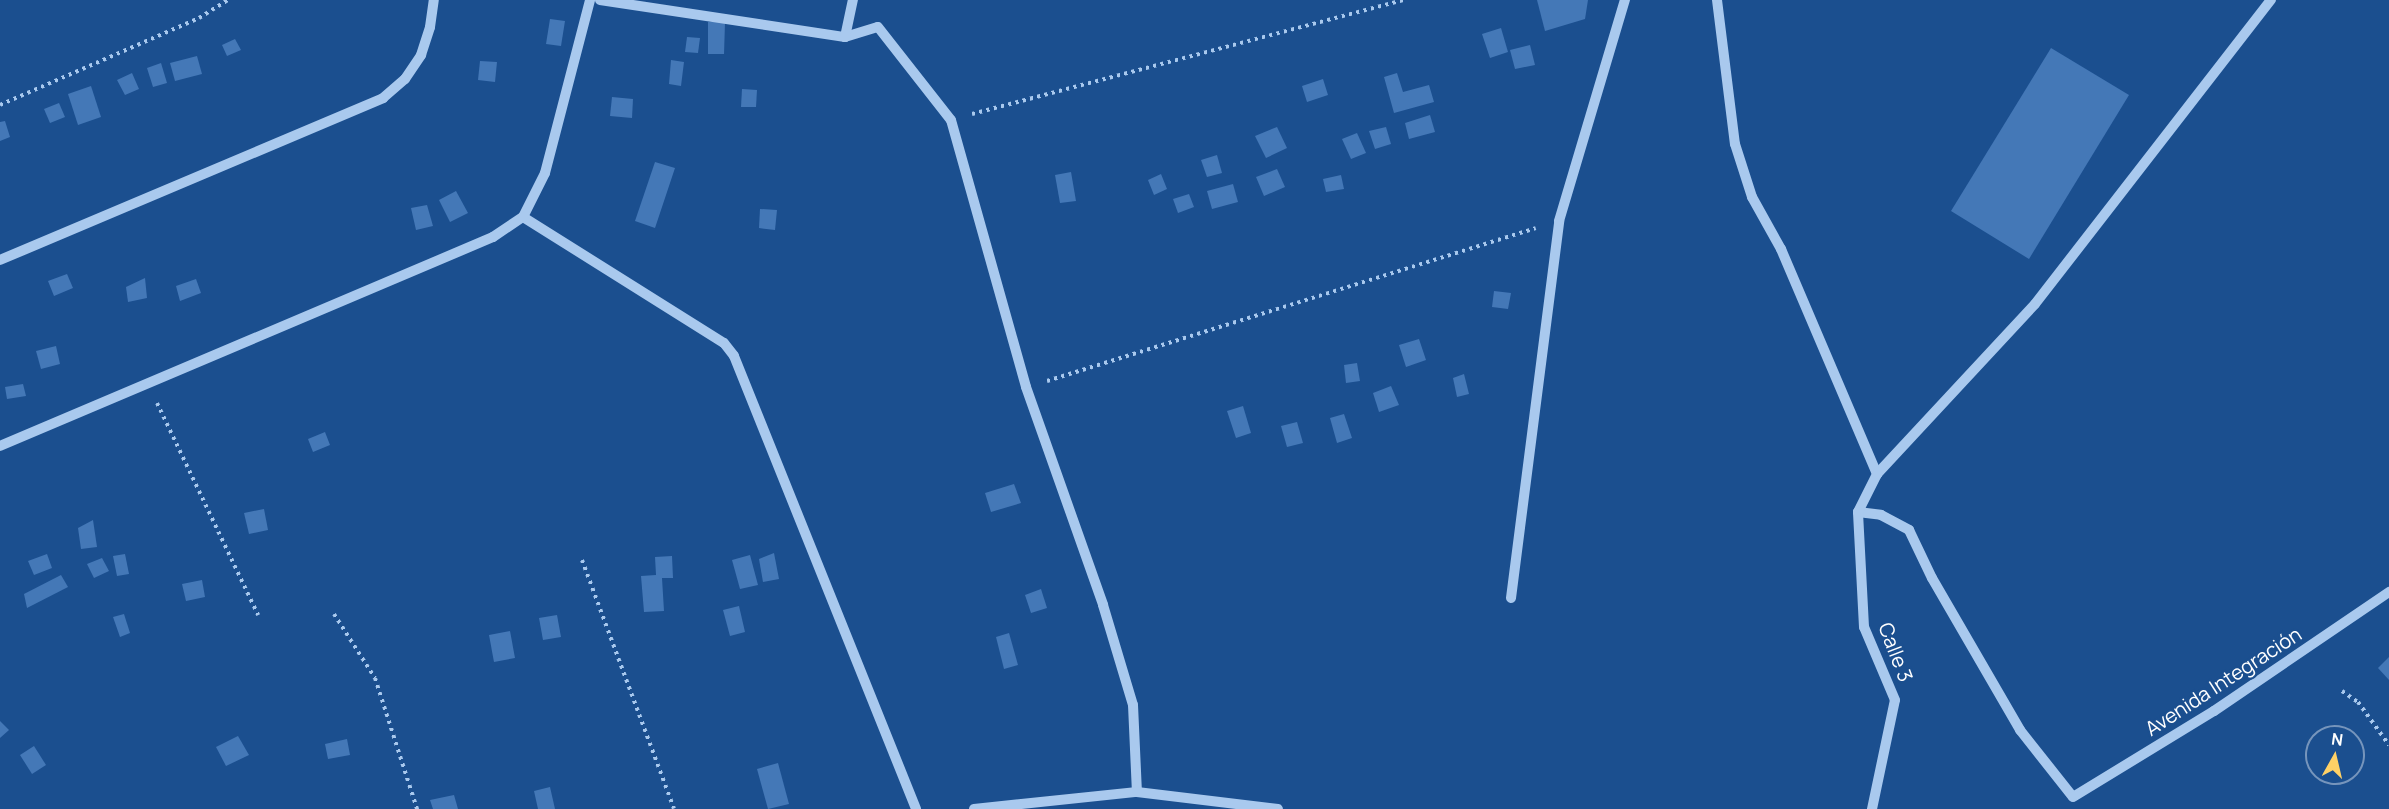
<!DOCTYPE html>
<html>
<head>
<meta charset="utf-8">
<style>
	body { margin:0 }
	#map { position:relative; width:2389px; height:809px; overflow:hidden; background:#1b4f8f; font-family:Manrope,sans-serif }
	div>[style] { position:absolute }
	.building>* { inset:0; background:#4478b7 }
	.path>* { height:4px; margin-top:-2px; transform-origin:0; background:repeating-linear-gradient(90deg,#a9c9ee 0 3px,transparent 0 7.5px) }
	.minor>* { height:10px; margin:-5px; padding:0 5px; transform-origin:5px; border-radius:5px; background:#a9c9ee }
	span { translate:-50% -50%; white-space:nowrap; text-align:center; line-height:1.15; -webkit-text-stroke:4.5px #1b4f8f; paint-order:stroke }
	.street-label { font-size:20px; color:#fff }
	.north { position:absolute; left:2305px; top:725px; width:60px; height:60px; box-sizing:border-box; background:#1b4f8f; border:2px solid #7695bc; border-radius:50%; rotate:8deg; font-size:16px; font-weight:700; line-height:24px; text-align:center; color:#fff }
	.north::after { content:''; display:block; margin:auto; width:21px; height:27px; background:#ffd166; clip-path:polygon(50% 0,100% 100%,50% 72%,0 100%) }
</style>
</head>
<body>
<div id="map">
	<div class="building">
		<i style="clip-path:polygon(1537px 0,1588px 0,1585px 19px,1545px 31px)"></i>
		<i style="clip-path:polygon(550px 19px,565px 21px,561px 46px,546px 44px)"></i>
		<i style="clip-path:polygon(708px 22px,725px 22px,724px 54px,708px 54px)"></i>
		<i style="clip-path:polygon(1501px 28px,1508px 52px,1490px 58px,1482px 34px)"></i>
		<i style="clip-path:polygon(687px 37px,700px 38px,698px 53px,685px 52px)"></i>
		<i style="clip-path:polygon(235px 39px,241px 50px,227px 56px,222px 45px)"></i>
		<i style="clip-path:polygon(1530px 45px,1535px 65px,1515px 69px,1510px 50px)"></i>
		<i style="clip-path:polygon(2051px 48px,2129px 95px,2029px 259px,1951px 211px)"></i>
		<i style="clip-path:polygon(197px 56px,202px 74px,175px 81px,170px 63px)"></i>
		<i style="clip-path:polygon(671px 60px,684px 62px,681px 86px,669px 84px)"></i>
		<i style="clip-path:polygon(480px 61px,497px 62px,495px 82px,478px 80px)"></i>
		<i style="clip-path:polygon(161px 63px,167px 83px,153px 87px,147px 68px)"></i>
		<i style="clip-path:polygon(132px 73px,139px 89px,125px 95px,117px 80px)"></i>
		<i style="clip-path:polygon(1397px 73px,1403px 92px,1429px 85px,1434px 102px,1394px 113px,1384px 77px)"></i>
		<i style="clip-path:polygon(1323px 79px,1328px 95px,1307px 102px,1302px 86px)"></i>
		<i style="clip-path:polygon(91px 86px,101px 117px,78px 125px,68px 94px)"></i>
		<i style="clip-path:polygon(742px 89px,757px 90px,756px 107px,741px 107px)"></i>
		<i style="clip-path:polygon(612px 97px,633px 99px,632px 118px,610px 116px)"></i>
		<i style="clip-path:polygon(59px 103px,65px 117px,50px 123px,44px 109px)"></i>
		<i style="clip-path:polygon(1430px 115px,1435px 132px,1409px 139px,1405px 123px)"></i>
		<i style="clip-path:polygon(5px 121px,10px 137px,0 141px,0 122px)"></i>
		<i style="clip-path:polygon(1277px 127px,1287px 148px,1266px 158px,1255px 136px)"></i>
		<i style="clip-path:polygon(1386px 127px,1391px 144px,1375px 149px,1369px 131px)"></i>
		<i style="clip-path:polygon(1357px 133px,1366px 153px,1351px 159px,1342px 139px)"></i>
		<i style="clip-path:polygon(1217px 155px,1222px 173px,1207px 177px,1201px 160px)"></i>
		<i style="clip-path:polygon(655px 162px,675px 168px,655px 228px,635px 221px)"></i>
		<i style="clip-path:polygon(1277px 169px,1285px 187px,1264px 196px,1256px 177px)"></i>
		<i style="clip-path:polygon(1071px 172px,1076px 201px,1060px 203px,1055px 175px)"></i>
		<i style="clip-path:polygon(1161px 174px,1167px 189px,1154px 195px,1148px 180px)"></i>
		<i style="clip-path:polygon(1341px 175px,1344px 189px,1326px 192px,1323px 179px)"></i>
		<i style="clip-path:polygon(1233px 184px,1238px 202px,1212px 209px,1207px 191px)"></i>
		<i style="clip-path:polygon(456px 191px,468px 213px,450px 222px,439px 200px)"></i>
		<i style="clip-path:polygon(1189px 194px,1194px 207px,1178px 213px,1173px 199px)"></i>
		<i style="clip-path:polygon(427px 205px,433px 226px,416px 230px,411px 208px)"></i>
		<i style="clip-path:polygon(760px 209px,777px 210px,775px 230px,759px 228px)"></i>
		<i style="clip-path:polygon(67px 274px,73px 288px,54px 296px,48px 281px)"></i>
		<i style="clip-path:polygon(145px 278px,147px 298px,128px 302px,126px 287px)"></i>
		<i style="clip-path:polygon(196px 279px,201px 293px,180px 301px,176px 286px)"></i>
		<i style="clip-path:polygon(1494px 291px,1511px 293px,1508px 309px,1492px 307px)"></i>
		<i style="clip-path:polygon(1419px 339px,1426px 360px,1406px 367px,1399px 345px)"></i>
		<i style="clip-path:polygon(56px 346px,60px 364px,41px 369px,36px 351px)"></i>
		<i style="clip-path:polygon(1357px 363px,1360px 381px,1346px 383px,1344px 365px)"></i>
		<i style="clip-path:polygon(1464px 374px,1469px 394px,1457px 397px,1453px 378px)"></i>
		<i style="clip-path:polygon(23px 384px,26px 396px,7px 399px,5px 387px)"></i>
		<i style="clip-path:polygon(1391px 386px,1399px 405px,1379px 412px,1373px 393px)"></i>
		<i style="clip-path:polygon(1243px 406px,1251px 433px,1236px 438px,1227px 411px)"></i>
		<i style="clip-path:polygon(1344px 414px,1352px 438px,1337px 443px,1330px 418px)"></i>
		<i style="clip-path:polygon(1297px 422px,1303px 443px,1287px 447px,1281px 426px)"></i>
		<i style="clip-path:polygon(325px 432px,330px 445px,313px 452px,308px 439px)"></i>
		<i style="clip-path:polygon(1014px 484px,1021px 503px,991px 512px,985px 493px)"></i>
		<i style="clip-path:polygon(264px 509px,268px 530px,249px 534px,244px 513px)"></i>
		<i style="clip-path:polygon(93px 520px,97px 547px,81px 549px,78px 528px)"></i>
		<i style="clip-path:polygon(774px 553px,779px 579px,763px 582px,759px 559px)"></i>
		<i style="clip-path:polygon(47px 554px,52px 568px,34px 575px,28px 561px)"></i>
		<i style="clip-path:polygon(125px 554px,129px 574px,117px 576px,113px 556px)"></i>
		<i style="clip-path:polygon(750px 555px,758px 585px,740px 589px,732px 560px)"></i>
		<i style="clip-path:polygon(672px 556px,673px 578px,662px 578px,664px 611px,644px 612px,641px 576px,656px 575px,655px 557px)"></i>
		<i style="clip-path:polygon(102px 558px,109px 571px,94px 578px,87px 564px)"></i>
		<i style="clip-path:polygon(61px 575px,68px 587px,27px 608px,24px 594px)"></i>
		<i style="clip-path:polygon(202px 580px,205px 597px,186px 601px,182px 584px)"></i>
		<i style="clip-path:polygon(1041px 589px,1047px 608px,1031px 613px,1025px 595px)"></i>
		<i style="clip-path:polygon(739px 606px,745px 632px,730px 636px,723px 610px)"></i>
		<i style="clip-path:polygon(124px 614px,130px 633px,120px 637px,113px 617px)"></i>
		<i style="clip-path:polygon(557px 615px,561px 637px,543px 640px,539px 618px)"></i>
		<i style="clip-path:polygon(510px 631px,515px 658px,494px 662px,489px 635px)"></i>
		<i style="clip-path:polygon(1009px 633px,1018px 665px,1004px 669px,996px 637px)"></i>
		<i style="clip-path:polygon(2389px 657px,2389px 680px,2378px 668px)"></i>
		<i style="clip-path:polygon(0 721px,9px 730px,0 738px)"></i>
		<i style="clip-path:polygon(238px 736px,249px 755px,226px 766px,216px 747px)"></i>
		<i style="clip-path:polygon(347px 739px,350px 755px,328px 759px,325px 744px)"></i>
		<i style="clip-path:polygon(34px 746px,46px 765px,32px 774px,20px 755px)"></i>
		<i style="clip-path:polygon(778px 763px,789px 804px,768px 809px,757px 769px)"></i>
		<i style="clip-path:polygon(550px 787px,555px 809px,538px 809px,534px 791px)"></i>
		<i style="clip-path:polygon(454px 795px,458px 809px,433px 809px,430px 800px)"></i>
	</div>
	<div class="path">
		<i style="left:0;top:105px;width:217px;rotate:-23.6deg"></i>
		<i style="left:199px;top:18px;width:34px;rotate:-32deg"></i>
		<i style="left:972px;top:114px;width:448px;rotate:-14.8deg"></i>
		<i style="left:1047px;top:381px;width:512px;rotate:-17.37deg"></i>
		<i style="left:157px;top:403px;width:235px;rotate:64.5deg"></i>
		<i style="left:582px;top:560px;width:265px;rotate:69.7deg"></i>
		<i style="left:334px;top:614px;width:76px;rotate:57.4deg"></i>
		<i style="left:375px;top:678px;width:138px;rotate:72.2deg"></i>
		<i style="left:2342px;top:691px;width:19px;rotate:35deg"></i>
		<i style="left:2358px;top:702px;width:53px;rotate:54.2deg"></i>
	</div>
	<div class="minor">
		<i style="left:600px;top:0;width:248px;rotate:8.6deg"></i>
		<i style="left:845px;top:37px;width:34px;rotate:-17deg"></i>
		<i style="left:878px;top:27px;width:118px;rotate:51.9deg"></i>
		<i style="left:951px;top:120px;width:277px;rotate:74.3deg"></i>
		<i style="left:1026px;top:387px;width:231px;rotate:70.5deg"></i>
		<i style="left:1103px;top:605px;width:104px;rotate:73.3deg"></i>
		<i style="left:1133px;top:705px;width:87px;rotate:87.4deg"></i>
		<i style="left:1717px;top:0;width:145px;rotate:82.9deg"></i>
		<i style="left:1735px;top:144px;width:56px;rotate:72.2deg"></i>
		<i style="left:1752px;top:197px;width:60px;rotate:60.9deg"></i>
		<i style="left:1781px;top:249px;width:245px;rotate:66.9deg"></i>
		<i style="left:845px;top:37px;width:38px;rotate:-78deg"></i>
		<i style="left:523px;top:217px;width:237px;rotate:32.1deg"></i>
		<i style="left:724px;top:343px;width:16px;rotate:52deg"></i>
		<i style="left:734px;top:356px;width:488px;rotate:68.1deg"></i>
		<i style="left:0;top:260px;width:416px;rotate:-22.9deg"></i>
		<i style="left:383px;top:98px;width:29px;rotate:-41deg"></i>
		<i style="left:405px;top:79px;width:29px;rotate:-56deg"></i>
		<i style="left:421px;top:55px;width:29px;rotate:-72deg"></i>
		<i style="left:430px;top:27px;width:27px;rotate:-82deg"></i>
		<i style="left:0;top:446px;width:535px;rotate:-22.97deg"></i>
		<i style="left:493px;top:237px;width:36px;rotate:-34deg"></i>
		<i style="left:523px;top:217px;width:49px;rotate:-63.4deg"></i>
		<i style="left:545px;top:173px;width:179px;rotate:-75.4deg"></i>
		<i style="left:1858px;top:512px;width:23px;rotate:7deg"></i>
		<i style="left:1881px;top:515px;width:32px;rotate:28deg"></i>
		<i style="left:1909px;top:530px;width:53px;rotate:64.4deg"></i>
		<i style="left:1932px;top:578px;width:176px;rotate:59.9deg"></i>
		<i style="left:2020px;top:730px;width:85px;rotate:51.7deg"></i>
		<i style="left:2073px;top:797px;width:165px;rotate:-31.4deg"></i>
		<i style="left:2214px;top:711px;width:212px;rotate:-34.2deg"></i>
		<i style="left:1511px;top:598px;width:380px;rotate:-82.7deg"></i>
		<i style="left:1559px;top:221px;width:231px;rotate:-73.4deg"></i>
		<i style="left:974px;top:809px;width:164px;rotate:-6deg"></i>
		<i style="left:1137px;top:792px;width:142px;rotate:6.9deg"></i>
		<i style="left:1872px;top:809px;width:111px;rotate:-78.1deg"></i>
		<i style="left:1895px;top:700px;width:79px;rotate:-113deg"></i>
		<i style="left:1864px;top:627px;width:115px;rotate:-93deg"></i>
		<i style="left:1858px;top:512px;width:42px;rotate:-63.4deg"></i>
		<i style="left:1877px;top:474px;width:232px;rotate:-47.1deg"></i>
		<i style="left:2035px;top:304px;width:385px;rotate:-52.2deg"></i>
	</div>
	<div class="street-label">
		<span style="left:1896px;top:652px;rotate:69deg">Calle 3</span>
		<span style="left:2223px;top:681px;rotate:-33deg">Avenida Integración</span>
	</div>
	<div class="north">N</div>
</div>
</body>
</html>
